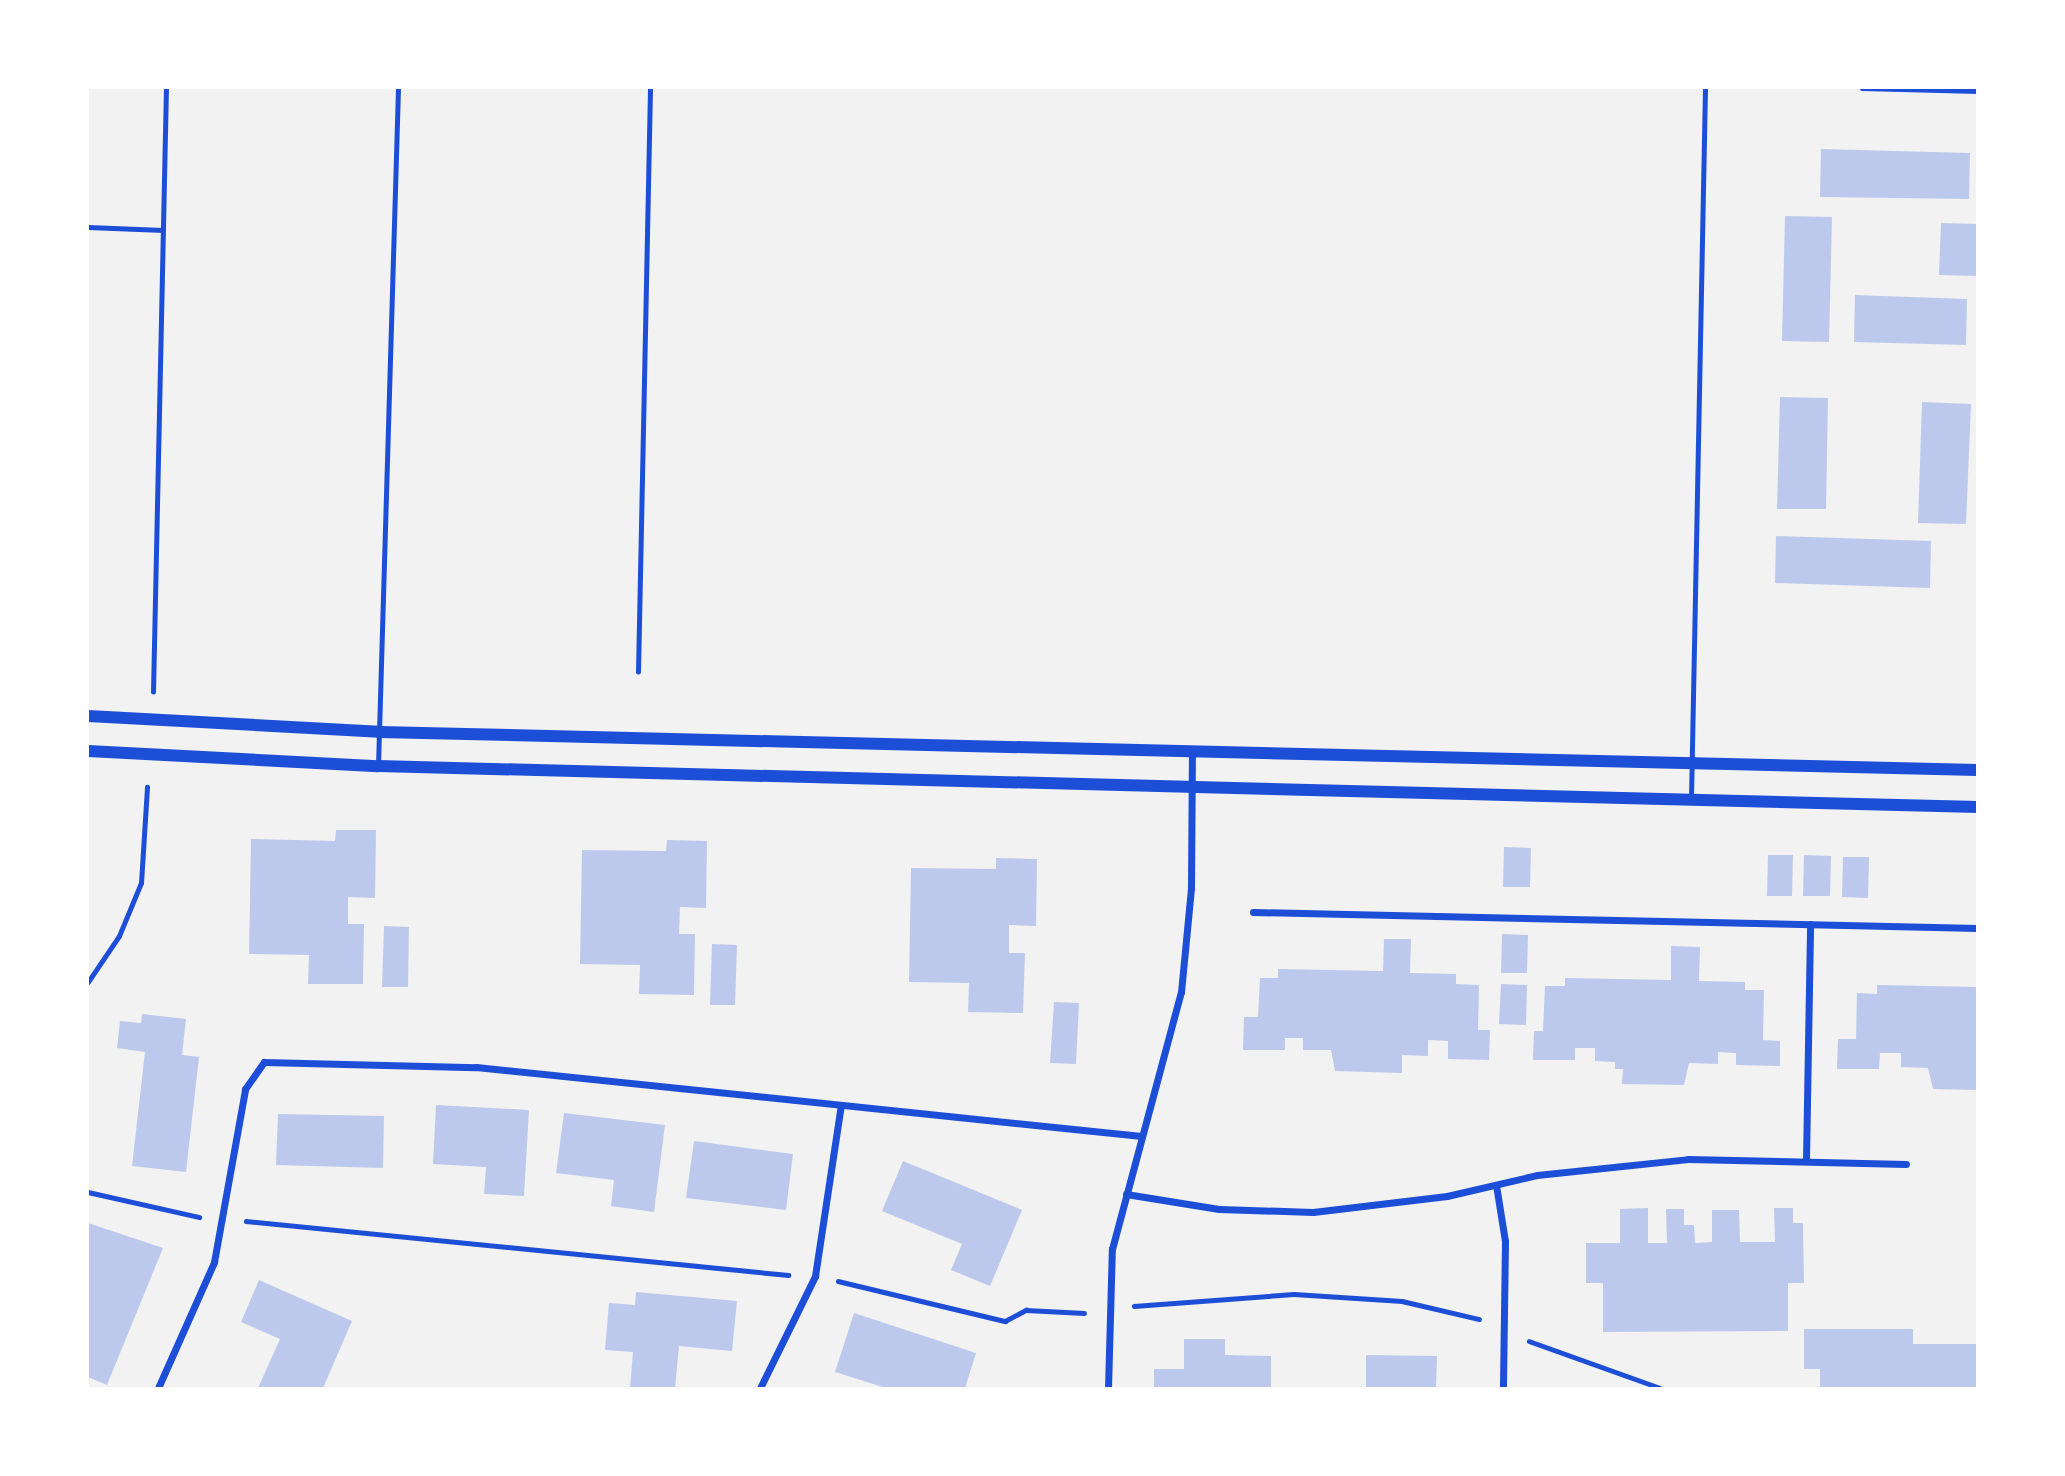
<!DOCTYPE html>
<html>
<head>
<meta charset="utf-8">
<style>
	body { margin:0 }
	#map { position:relative; width:2065px; height:1476px; overflow:hidden; background:#f2f2f2; font-family:"Noto Sans",sans-serif }
	div>[style] { position:absolute }
	.building>* { inset:0; background:#bdc9ec }
	.path>* { height:4.5px; margin:-2.25px; padding:0 2.25px; transform-origin:2.25px; border-radius:2.25px; background:#1d4ed8 }
	.service>* { height:5px; margin:-2.5px; padding:0 2.5px; transform-origin:2.5px; border-radius:2.5px; background:#1d4ed8 }
	.minor>* { height:7px; margin:-3.5px; padding:0 3.5px; transform-origin:3.5px; border-radius:3.5px; background:#1d4ed8 }
	.tertiary>* { height:12px; margin:-6px; padding:0 6px; transform-origin:6px; border-radius:6px; background:#1d4ed8 }
	span { translate:-50% -50%; white-space:nowrap; text-align:center; line-height:1.15; -webkit-text-stroke:7px #fff; paint-order:stroke }
	.frame { position:absolute; inset:0; border:89px solid #fff; pointer-events:none }
</style>
</head>
<body>
<div id="map">
	<div class="building">
		<i style="clip-path:polygon(1821px 149px,1970px 153px,1969px 199px,1820px 197px)"></i>
		<i style="clip-path:polygon(1785px 216px,1832px 217px,1829px 342px,1782px 341px)"></i>
		<i style="clip-path:polygon(1941px 223px,1978px 224px,1977px 276px,1939px 275px)"></i>
		<i style="clip-path:polygon(1855px 295px,1967px 299px,1966px 345px,1854px 342px)"></i>
		<i style="clip-path:polygon(1780px 397px,1828px 398px,1826px 509px,1777px 509px)"></i>
		<i style="clip-path:polygon(1922px 402px,1971px 404px,1966px 524px,1918px 523px)"></i>
		<i style="clip-path:polygon(1776px 536px,1931px 541px,1930px 588px,1775px 583px)"></i>
		<i style="clip-path:polygon(336px 830px,376px 830px,375px 898px,348px 897px,348px 924px,364px 924px,363px 984px,308px 984px,309px 955px,249px 954px,251px 839px,335px 841px)"></i>
		<i style="clip-path:polygon(667px 840px,707px 841px,706px 908px,680px 907px,679px 934px,695px 934px,694px 995px,639px 994px,640px 965px,580px 964px,582px 850px,666px 851px)"></i>
		<i style="clip-path:polygon(1504px 847px,1531px 848px,1530px 887px,1503px 887px)"></i>
		<i style="clip-path:polygon(1768px 855px,1793px 855px,1792px 896px,1767px 896px)"></i>
		<i style="clip-path:polygon(1804px 855px,1831px 856px,1830px 896px,1803px 896px)"></i>
		<i style="clip-path:polygon(1843px 857px,1869px 857px,1868px 898px,1842px 897px)"></i>
		<i style="clip-path:polygon(996px 858px,1037px 859px,1036px 926px,1009px 925px,1009px 953px,1025px 953px,1023px 1013px,968px 1012px,969px 983px,909px 982px,911px 868px,996px 869px)"></i>
		<i style="clip-path:polygon(384px 926px,409px 927px,408px 987px,382px 987px)"></i>
		<i style="clip-path:polygon(1502px 934px,1528px 935px,1527px 973px,1501px 973px)"></i>
		<i style="clip-path:polygon(1384px 939px,1411px 939px,1410px 973px,1456px 974px,1456px 984px,1479px 985px,1478px 1030px,1490px 1030px,1489px 1060px,1448px 1059px,1448px 1041px,1428px 1040px,1428px 1056px,1402px 1055px,1402px 1073px,1335px 1071px,1331px 1050px,1303px 1050px,1303px 1038px,1285px 1038px,1285px 1050px,1243px 1050px,1244px 1017px,1258px 1017px,1260px 978px,1278px 978px,1278px 969px,1383px 971px)"></i>
		<i style="clip-path:polygon(712px 944px,737px 945px,735px 1005px,710px 1005px)"></i>
		<i style="clip-path:polygon(1671px 946px,1700px 947px,1699px 981px,1745px 982px,1745px 990px,1764px 990px,1763px 1040px,1780px 1041px,1780px 1066px,1736px 1065px,1736px 1053px,1718px 1052px,1718px 1064px,1689px 1063px,1684px 1085px,1622px 1084px,1623px 1069px,1615px 1069px,1615px 1062px,1595px 1061px,1595px 1048px,1575px 1048px,1575px 1060px,1533px 1060px,1534px 1031px,1543px 1031px,1545px 986px,1565px 986px,1565px 978px,1671px 980px)"></i>
		<i style="clip-path:polygon(1501px 984px,1527px 985px,1526px 1025px,1499px 1024px)"></i>
		<i style="clip-path:polygon(1877px 985px,1978px 987px,1978px 1090px,1933px 1089px,1928px 1068px,1901px 1067px,1901px 1053px,1880px 1053px,1879px 1069px,1837px 1069px,1838px 1039px,1856px 1039px,1857px 993px,1877px 994px)"></i>
		<i style="clip-path:polygon(1054px 1002px,1079px 1003px,1076px 1064px,1050px 1063px)"></i>
		<i style="clip-path:polygon(142px 1014px,186px 1019px,182px 1055px,199px 1057px,186px 1172px,132px 1166px,145px 1052px,117px 1048px,120px 1021px,141px 1023px)"></i>
		<i style="clip-path:polygon(436px 1105px,529px 1110px,524px 1196px,484px 1194px,486px 1167px,433px 1164px)"></i>
		<i style="clip-path:polygon(564px 1113px,665px 1125px,654px 1212px,611px 1206px,614px 1180px,556px 1173px)"></i>
		<i style="clip-path:polygon(278px 1114px,384px 1116px,383px 1168px,276px 1165px)"></i>
		<i style="clip-path:polygon(694px 1141px,793px 1154px,786px 1210px,686px 1198px)"></i>
		<i style="clip-path:polygon(903px 1161px,1022px 1210px,990px 1286px,951px 1270px,962px 1244px,882px 1211px)"></i>
		<i style="clip-path:polygon(1648px 1208px,1648px 1243px,1667px 1243px,1666px 1209px,1684px 1209px,1684px 1225px,1694px 1225px,1695px 1243px,1712px 1242px,1712px 1210px,1739px 1210px,1740px 1242px,1775px 1242px,1774px 1208px,1793px 1208px,1793px 1223px,1803px 1223px,1804px 1283px,1788px 1283px,1788px 1331px,1603px 1332px,1603px 1283px,1586px 1283px,1586px 1243px,1620px 1243px,1620px 1209px)"></i>
		<i style="clip-path:polygon(88px 1223px,163px 1248px,107px 1385px,88px 1377px)"></i>
		<i style="clip-path:polygon(259px 1280px,352px 1321px,323px 1388px,258px 1388px,280px 1339px,241px 1322px)"></i>
		<i style="clip-path:polygon(636px 1292px,737px 1301px,732px 1351px,679px 1346px,675px 1388px,630px 1388px,633px 1352px,605px 1350px,609px 1303px,635px 1305px)"></i>
		<i style="clip-path:polygon(854px 1313px,976px 1353px,965px 1388px,886px 1388px,835px 1372px)"></i>
		<i style="clip-path:polygon(1804px 1329px,1913px 1329px,1913px 1344px,1978px 1344px,1978px 1388px,1820px 1388px,1820px 1369px,1804px 1369px)"></i>
		<i style="clip-path:polygon(1184px 1339px,1225px 1339px,1225px 1355px,1271px 1356px,1271px 1388px,1154px 1388px,1154px 1369px,1184px 1369px)"></i>
		<i style="clip-path:polygon(1366px 1355px,1437px 1356px,1436px 1388px,1366px 1388px)"></i>
	</div>
	<div class="path">
		<i style="left:1862px;top:88px;width:116px;rotate:1.5deg"></i>
		<i style="left:88px;top:227px;width:75px;rotate:2.3deg"></i>
		<i style="left:638px;top:672px;width:584px;rotate:-88.82deg"></i>
		<i style="left:153px;top:692px;width:604px;rotate:-88.77deg"></i>
		<i style="left:88px;top:982px;width:55px;rotate:-56deg"></i>
		<i style="left:119px;top:936px;width:57px;rotate:-67.5deg"></i>
		<i style="left:141px;top:883px;width:96px;rotate:-86.4deg"></i>
		<i style="left:88px;top:1192px;width:114px;rotate:12.7deg"></i>
		<i style="left:246px;top:1221px;width:545px;rotate:5.69deg"></i>
		<i style="left:838px;top:1281px;width:172px;rotate:13.5deg"></i>
		<i style="left:1005px;top:1321px;width:24px;rotate:-28deg"></i>
		<i style="left:1026px;top:1310px;width:58px;rotate:3deg"></i>
		<i style="left:1134px;top:1306px;width:160px;rotate:-4.3deg"></i>
		<i style="left:1294px;top:1294px;width:108px;rotate:3.7deg"></i>
		<i style="left:1402px;top:1301px;width:79px;rotate:13.2deg"></i>
		<i style="left:1529px;top:1341px;width:139px;rotate:19.7deg"></i>
	</div>
	<div class="service">
		<i style="left:378px;top:766px;width:678px;rotate:-88.31deg"></i>
		<i style="left:1691px;top:798px;width:710px;rotate:-88.87deg"></i>
	</div>
	<div class="minor">
		<i style="left:1253px;top:912px;width:725px;rotate:1.26deg"></i>
		<i style="left:1806px;top:1160px;width:236px;rotate:-89deg"></i>
		<i style="left:1496px;top:1185px;width:57px;rotate:80.9deg"></i>
		<i style="left:1505px;top:1241px;width:147px;rotate:90.8deg"></i>
		<i style="left:1126px;top:1194px;width:94px;rotate:9.2deg"></i>
		<i style="left:1219px;top:1209px;width:94px;rotate:1.8deg"></i>
		<i style="left:1313px;top:1212px;width:135px;rotate:-6.8deg"></i>
		<i style="left:1447px;top:1196px;width:92px;rotate:-13.1deg"></i>
		<i style="left:1537px;top:1175px;width:152px;rotate:-6deg"></i>
		<i style="left:1688px;top:1159px;width:218px;rotate:1.3deg"></i>
		<i style="left:158px;top:1388px;width:138px;rotate:-66deg"></i>
		<i style="left:214px;top:1262px;width:176px;rotate:-79.8deg"></i>
		<i style="left:245px;top:1089px;width:33px;rotate:-55deg"></i>
		<i style="left:264px;top:1062px;width:212px;rotate:1.4deg"></i>
		<i style="left:476px;top:1067px;width:669px;rotate:5.92deg"></i>
		<i style="left:760px;top:1388px;width:125px;rotate:-63.8deg"></i>
		<i style="left:815px;top:1276px;width:173px;rotate:-81.4deg"></i>
		<i style="left:1108px;top:1388px;width:139px;rotate:-88.4deg"></i>
		<i style="left:1112px;top:1249px;width:266px;rotate:-75deg"></i>
		<i style="left:1181px;top:992px;width:104px;rotate:-84.5deg"></i>
		<i style="left:1191px;top:888px;width:136px;rotate:-89.6deg"></i>
	</div>
	<div class="tertiary">
		<i style="left:88px;top:716px;width:291px;rotate:3.1deg"></i>
		<i style="left:379px;top:732px;width:1599px;rotate:1.36deg"></i>
		<i style="left:88px;top:751px;width:290px;rotate:3deg"></i>
		<i style="left:378px;top:766px;width:1601px;rotate:1.47deg"></i>
	</div>
	<div class="frame"></div>
</div>
</body>
</html>
